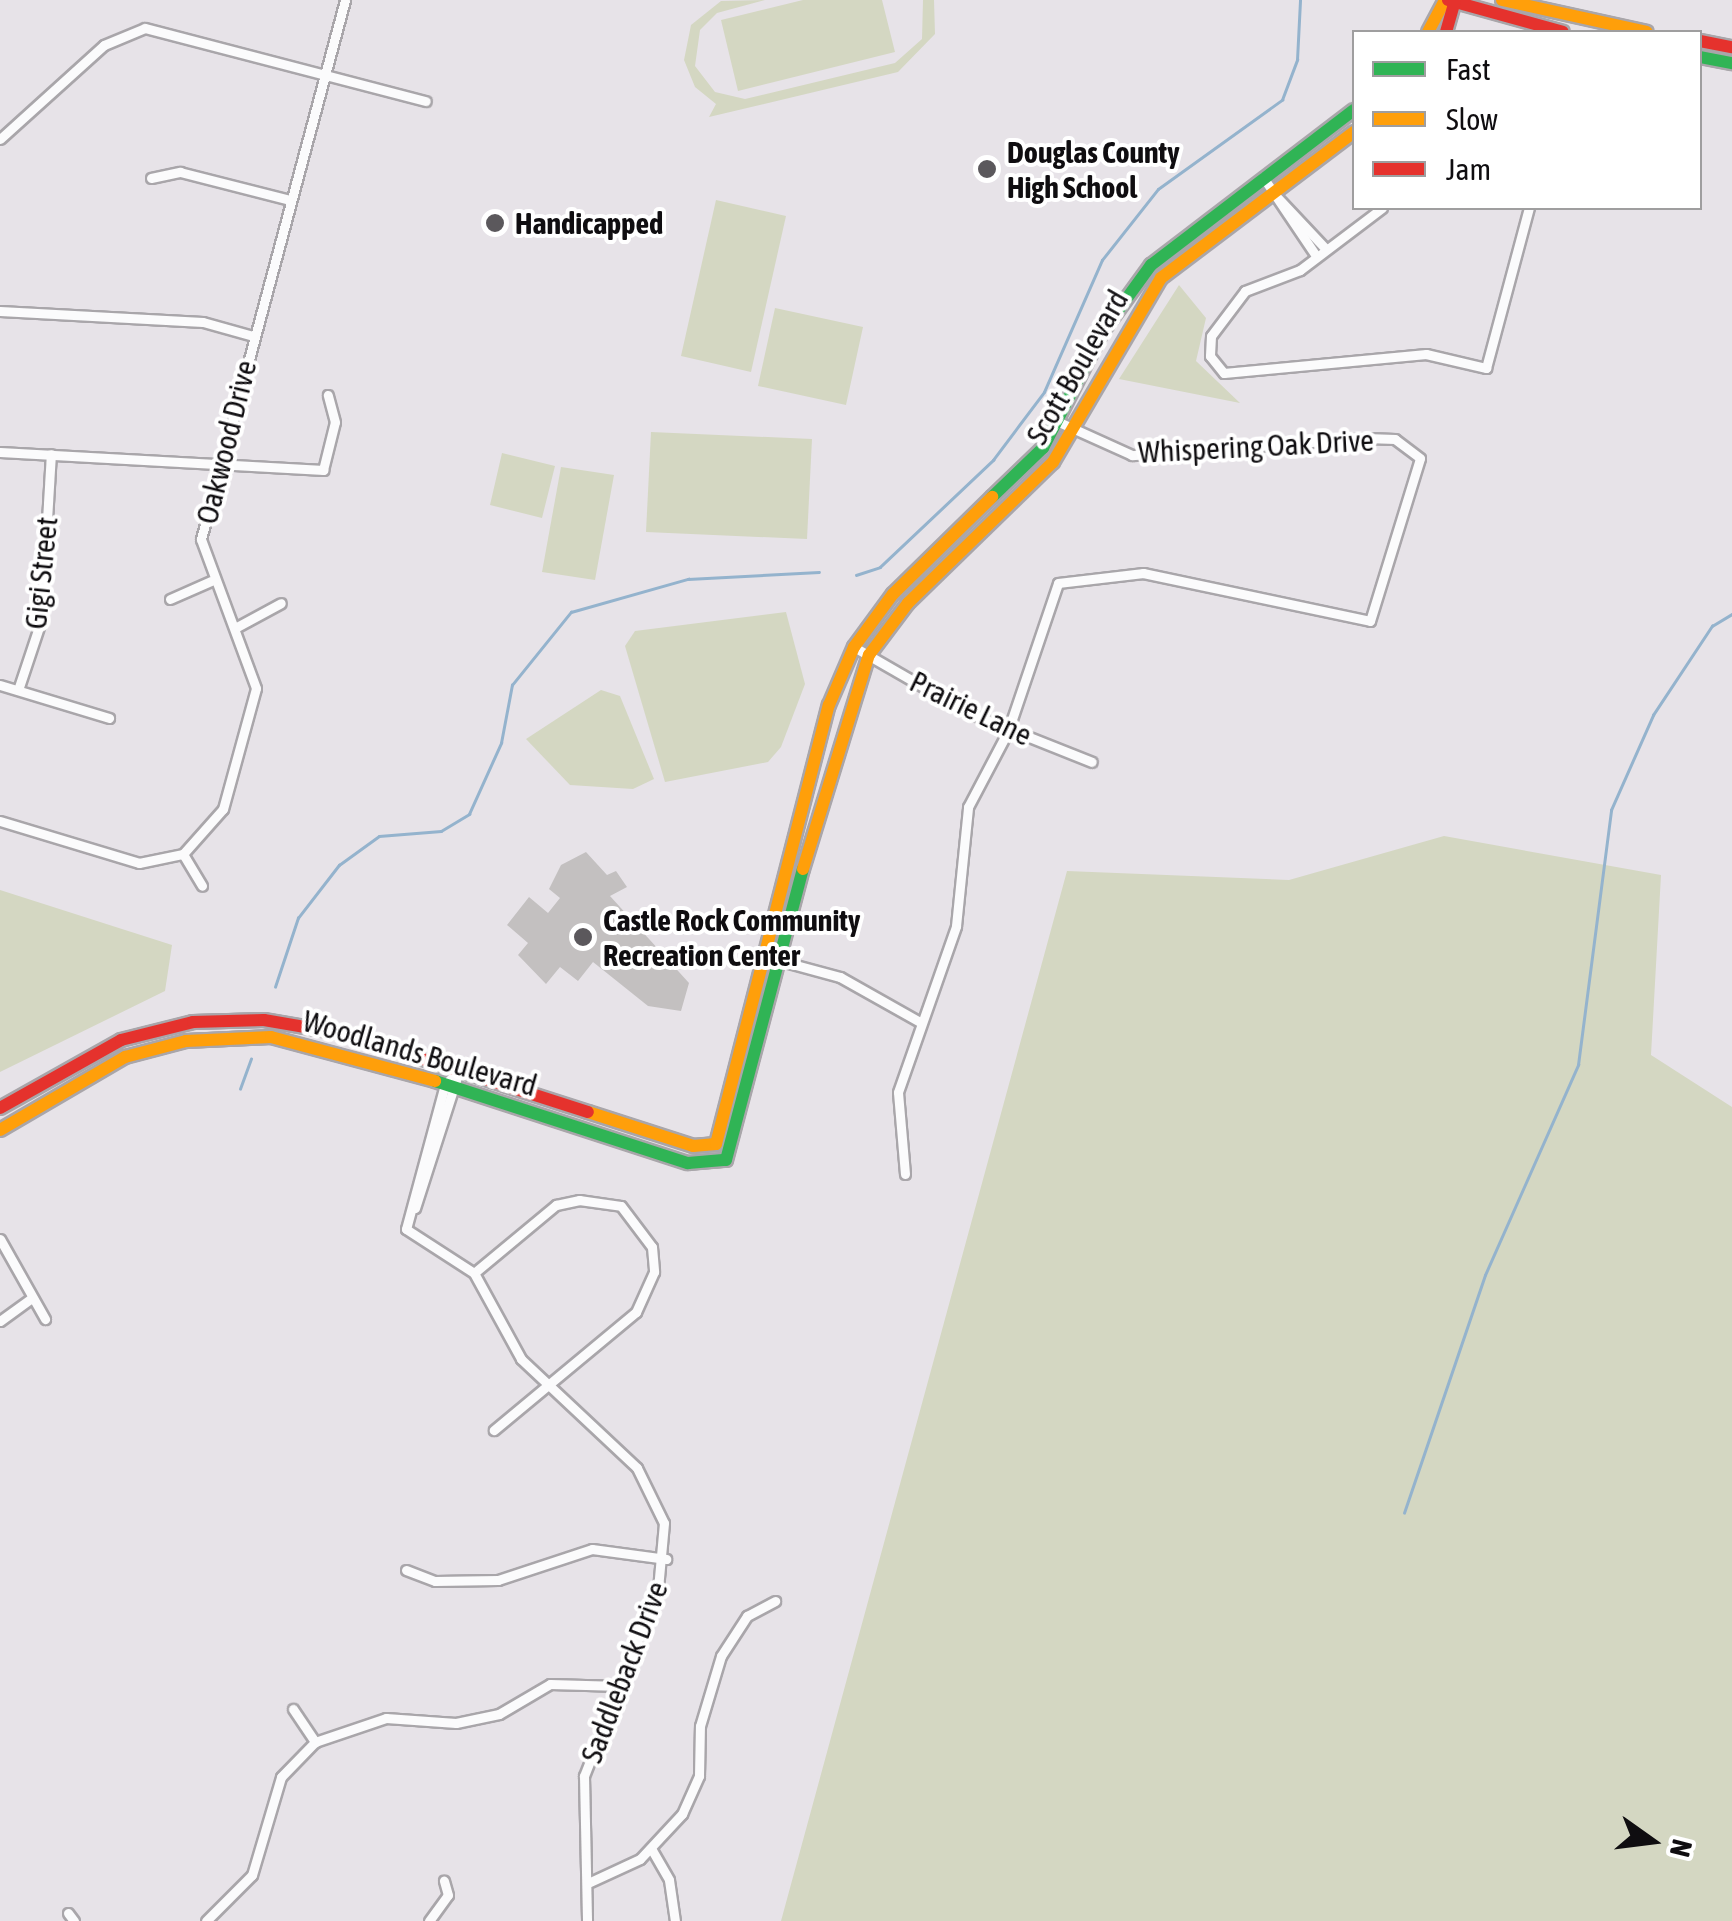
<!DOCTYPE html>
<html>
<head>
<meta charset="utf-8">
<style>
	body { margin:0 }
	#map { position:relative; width:1732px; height:1921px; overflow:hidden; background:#e7e3e8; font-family:"Asap Condensed",sans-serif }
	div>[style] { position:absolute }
	.green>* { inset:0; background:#d4d7c2 }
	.stream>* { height:2.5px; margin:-1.25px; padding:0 1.25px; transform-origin:1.25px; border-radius:1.25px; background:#94b3cd }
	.building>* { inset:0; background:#c3c0c0 }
	.roads { filter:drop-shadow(2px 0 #a9a6aa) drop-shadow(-2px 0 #a9a6aa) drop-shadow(0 2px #a9a6aa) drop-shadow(0 -2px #a9a6aa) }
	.street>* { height:9px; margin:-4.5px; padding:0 4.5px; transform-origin:4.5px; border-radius:4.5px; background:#fbfbfc }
	.fast>* { height:12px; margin:-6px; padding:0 6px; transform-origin:6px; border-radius:6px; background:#30b455 }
	.slow>* { height:12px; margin:-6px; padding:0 6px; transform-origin:6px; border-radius:6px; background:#ff9f0a }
	.jam>* { height:12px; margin:-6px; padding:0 6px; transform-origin:6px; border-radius:6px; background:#e5322d }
	.dots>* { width:28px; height:28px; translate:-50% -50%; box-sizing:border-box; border:5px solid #fff; border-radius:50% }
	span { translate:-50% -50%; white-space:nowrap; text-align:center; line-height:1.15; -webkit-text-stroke:8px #fff; paint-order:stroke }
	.poi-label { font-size:30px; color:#0f0d10; font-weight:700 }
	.left { translate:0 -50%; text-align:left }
	.street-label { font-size:30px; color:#0f0d10 }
	.legend { position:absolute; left:1352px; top:30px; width:350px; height:180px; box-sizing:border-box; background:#fff; border:2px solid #9f9e9f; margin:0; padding:12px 18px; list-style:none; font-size:30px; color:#0f0d10 }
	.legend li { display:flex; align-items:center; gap:20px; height:50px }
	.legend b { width:50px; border:2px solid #9f9e9f }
	.north { position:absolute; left:1602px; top:1791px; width:100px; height:100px; -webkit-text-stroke:8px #fff; paint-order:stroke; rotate:104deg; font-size:28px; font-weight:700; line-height:40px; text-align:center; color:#0f0d10 }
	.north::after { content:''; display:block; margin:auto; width:35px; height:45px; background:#0f0d10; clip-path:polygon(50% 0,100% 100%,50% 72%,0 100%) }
</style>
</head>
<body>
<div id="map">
	<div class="green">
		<i style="clip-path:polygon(765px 0,717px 13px,700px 30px,695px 66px,715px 92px,745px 99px,895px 63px,922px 39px,923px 0,934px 0,935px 34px,898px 72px,709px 117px,716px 104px,695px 87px,684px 60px,691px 25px,721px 1px)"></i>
		<i style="clip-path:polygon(803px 0,882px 0,895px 52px,738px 91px,721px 20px)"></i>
		<i style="clip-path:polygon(716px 200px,786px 216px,751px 372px,681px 356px)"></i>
		<i style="clip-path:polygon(1179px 285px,1206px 318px,1196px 361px,1240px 403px,1119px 379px)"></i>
		<i style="clip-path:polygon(775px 308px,863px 327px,846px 405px,758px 386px)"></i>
		<i style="clip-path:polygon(651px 432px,812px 439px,807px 539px,646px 532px)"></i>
		<i style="clip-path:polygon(502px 453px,555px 466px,542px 518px,490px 505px)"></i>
		<i style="clip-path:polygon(561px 467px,614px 475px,595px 580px,542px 572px)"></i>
		<i style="clip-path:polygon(786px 612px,805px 684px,781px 747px,768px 762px,665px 782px,625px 646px,635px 631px)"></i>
		<i style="clip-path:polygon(601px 690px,620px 696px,654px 779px,633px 789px,570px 785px,526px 739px)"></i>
		<i style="clip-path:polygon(1444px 836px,1661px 875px,1651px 1055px,1732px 1107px,1732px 1921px,781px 1921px,1067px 871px,1289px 880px)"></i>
		<i style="clip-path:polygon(0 890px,172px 945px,165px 991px,0 1072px)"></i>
	</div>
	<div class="stream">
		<i style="left:856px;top:575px;width:25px;rotate:-18deg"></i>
		<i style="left:880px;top:567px;width:156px;rotate:-43.4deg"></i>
		<i style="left:993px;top:460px;width:85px;rotate:-53.1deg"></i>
		<i style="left:1044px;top:392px;width:144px;rotate:-66.3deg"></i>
		<i style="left:1102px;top:260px;width:90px;rotate:-51.7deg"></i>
		<i style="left:1158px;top:189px;width:153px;rotate:-35.7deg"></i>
		<i style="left:1282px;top:100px;width:43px;rotate:-69.4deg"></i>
		<i style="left:1297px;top:60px;width:60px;rotate:-87.1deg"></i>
		<i style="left:275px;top:987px;width:73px;rotate:-71.6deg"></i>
		<i style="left:298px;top:918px;width:67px;rotate:-52.3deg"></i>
		<i style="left:339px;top:865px;width:49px;rotate:-35.9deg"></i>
		<i style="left:379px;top:836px;width:62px;rotate:-4.6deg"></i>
		<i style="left:441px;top:831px;width:33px;rotate:-31deg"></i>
		<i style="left:469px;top:814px;width:78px;rotate:-65.7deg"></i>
		<i style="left:501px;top:743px;width:59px;rotate:-79.3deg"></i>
		<i style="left:512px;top:685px;width:94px;rotate:-51.1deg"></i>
		<i style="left:571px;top:612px;width:122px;rotate:-15.8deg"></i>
		<i style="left:688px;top:579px;width:131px;rotate:-3.1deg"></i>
		<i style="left:240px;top:1089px;width:32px;rotate:-70deg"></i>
		<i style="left:1404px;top:1513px;width:251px;rotate:-71.2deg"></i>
		<i style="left:1485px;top:1275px;width:230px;rotate:-66.1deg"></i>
		<i style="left:1578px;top:1065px;width:257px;rotate:-82.6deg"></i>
		<i style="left:1611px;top:810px;width:104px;rotate:-66.1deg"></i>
		<i style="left:1653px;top:715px;width:107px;rotate:-56.5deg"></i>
		<i style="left:1712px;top:626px;width:23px;rotate:-31deg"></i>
	</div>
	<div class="building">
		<i style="clip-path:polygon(586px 852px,607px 875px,616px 871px,627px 887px,610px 896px,689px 983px,681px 1011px,648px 1006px,593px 962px,578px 981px,560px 967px,546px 984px,518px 955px,528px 943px,507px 925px,529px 897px,548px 913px,560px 898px,549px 889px,561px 865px)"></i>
	</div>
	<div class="roads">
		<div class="street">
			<i style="left:0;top:139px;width:140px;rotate:-42.1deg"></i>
			<i style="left:104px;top:45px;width:44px;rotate:-22.5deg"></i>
			<i style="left:145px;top:28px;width:290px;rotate:14.6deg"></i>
			<i style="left:1263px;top:177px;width:95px;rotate:56.1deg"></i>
			<i style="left:151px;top:178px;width:30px;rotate:-12deg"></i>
			<i style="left:180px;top:172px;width:114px;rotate:14.3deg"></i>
			<i style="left:1278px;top:198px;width:69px;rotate:46.8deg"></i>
			<i style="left:1382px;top:208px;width:103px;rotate:142.9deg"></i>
			<i style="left:1300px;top:270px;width:59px;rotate:159.1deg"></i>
			<i style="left:1245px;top:291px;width:56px;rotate:127.1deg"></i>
			<i style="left:1211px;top:336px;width:20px;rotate:93deg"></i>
			<i style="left:1210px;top:356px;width:22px;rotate:51deg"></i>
			<i style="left:1224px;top:373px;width:203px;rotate:-5.4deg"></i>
			<i style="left:1426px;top:354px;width:62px;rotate:13.1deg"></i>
			<i style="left:1486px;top:368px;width:166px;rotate:-75deg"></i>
			<i style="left:0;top:311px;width:203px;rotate:3.1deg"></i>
			<i style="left:203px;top:322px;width:52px;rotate:15.6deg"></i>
			<i style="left:0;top:452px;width:324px;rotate:3.2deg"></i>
			<i style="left:323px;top:470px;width:49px;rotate:-76deg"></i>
			<i style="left:335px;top:422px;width:28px;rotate:-105deg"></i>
			<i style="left:170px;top:599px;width:45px;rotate:-23.7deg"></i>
			<i style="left:235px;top:628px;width:52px;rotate:-28.5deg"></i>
			<i style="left:854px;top:647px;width:133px;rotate:29.9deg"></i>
			<i style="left:969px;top:713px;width:132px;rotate:21.7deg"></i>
			<i style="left:0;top:685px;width:114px;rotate:16.8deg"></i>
			<i style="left:18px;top:690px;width:73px;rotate:-71.6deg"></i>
			<i style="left:41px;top:621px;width:167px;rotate:-86.6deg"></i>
			<i style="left:0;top:821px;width:145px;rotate:16.8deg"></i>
			<i style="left:139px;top:863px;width:45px;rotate:-11.6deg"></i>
			<i style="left:183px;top:854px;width:60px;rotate:-48.4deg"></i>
			<i style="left:223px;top:809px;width:125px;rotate:-74.7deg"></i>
			<i style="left:256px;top:688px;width:159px;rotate:-110.3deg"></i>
			<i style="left:201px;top:539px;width:558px;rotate:-75.04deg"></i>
			<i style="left:183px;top:854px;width:37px;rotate:59deg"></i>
			<i style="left:766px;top:957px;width:77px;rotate:15.1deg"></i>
			<i style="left:840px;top:977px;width:92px;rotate:29.4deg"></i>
			<i style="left:905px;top:1174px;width:82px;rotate:-94.9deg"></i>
			<i style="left:898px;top:1092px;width:176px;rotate:-70.7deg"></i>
			<i style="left:956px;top:926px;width:120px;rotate:-84.2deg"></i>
			<i style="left:968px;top:807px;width:86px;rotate:-62.2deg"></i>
			<i style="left:1008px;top:731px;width:156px;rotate:-71.3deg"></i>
			<i style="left:1058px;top:583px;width:86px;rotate:-6.7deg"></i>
			<i style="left:1143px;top:573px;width:232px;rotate:11.9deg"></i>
			<i style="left:1370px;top:621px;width:170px;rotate:-72.9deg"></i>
			<i style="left:1420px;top:458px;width:31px;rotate:-143deg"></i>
			<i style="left:1395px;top:439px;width:29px;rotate:-178deg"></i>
			<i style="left:1366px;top:438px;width:235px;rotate:175.8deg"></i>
			<i style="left:1132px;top:455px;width:80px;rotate:-155.7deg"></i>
			<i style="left:415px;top:1208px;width:144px;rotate:-72.2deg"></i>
			<i style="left:406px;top:1229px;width:81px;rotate:32.9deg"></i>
			<i style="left:474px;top:1273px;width:98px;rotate:61.3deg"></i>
			<i style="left:521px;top:1359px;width:159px;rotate:43.2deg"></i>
			<i style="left:637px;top:1468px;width:61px;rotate:63.9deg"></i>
			<i style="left:664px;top:1523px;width:66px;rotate:95.2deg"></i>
			<i style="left:658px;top:1589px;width:201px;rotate:111.6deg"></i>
			<i style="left:584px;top:1776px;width:145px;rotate:88.8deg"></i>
			<i style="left:406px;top:1229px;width:150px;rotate:-74.9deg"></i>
			<i style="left:445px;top:1084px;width:19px;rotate:-43deg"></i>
			<i style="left:0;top:1239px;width:92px;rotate:60.6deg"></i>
			<i style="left:474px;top:1273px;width:107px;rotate:-39.7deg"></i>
			<i style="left:556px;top:1205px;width:24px;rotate:-12deg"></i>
			<i style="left:579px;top:1200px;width:42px;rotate:8.1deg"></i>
			<i style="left:621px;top:1206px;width:51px;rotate:52.9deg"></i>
			<i style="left:652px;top:1247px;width:25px;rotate:85deg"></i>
			<i style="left:654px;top:1272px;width:44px;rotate:114.2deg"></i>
			<i style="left:636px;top:1312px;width:185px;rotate:140.3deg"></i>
			<i style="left:0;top:1321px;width:39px;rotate:-36deg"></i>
			<i style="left:406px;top:1570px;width:31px;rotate:21deg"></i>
			<i style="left:435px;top:1581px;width:63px;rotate:-0.9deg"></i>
			<i style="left:498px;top:1580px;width:99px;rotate:-18.3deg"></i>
			<i style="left:592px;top:1549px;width:75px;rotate:7.7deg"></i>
			<i style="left:293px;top:1709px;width:40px;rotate:56deg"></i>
			<i style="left:652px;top:1850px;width:34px;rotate:60deg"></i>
			<i style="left:669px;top:1880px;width:41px;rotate:81.7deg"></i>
			<i style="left:588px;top:1883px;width:57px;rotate:-24.8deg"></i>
			<i style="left:640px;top:1859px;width:62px;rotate:-47deg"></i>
			<i style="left:682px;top:1814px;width:42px;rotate:-65.9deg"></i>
			<i style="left:699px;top:1776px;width:50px;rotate:-88.9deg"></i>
			<i style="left:700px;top:1726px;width:73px;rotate:-73.3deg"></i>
			<i style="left:721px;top:1656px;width:48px;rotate:-57deg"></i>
			<i style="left:747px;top:1616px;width:32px;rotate:-28deg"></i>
			<i style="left:68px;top:1913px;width:10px;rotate:53deg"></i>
			<i style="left:206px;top:1921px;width:65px;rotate:-45deg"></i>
			<i style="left:252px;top:1875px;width:102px;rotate:-73.5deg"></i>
			<i style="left:281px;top:1777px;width:49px;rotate:-45.8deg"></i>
			<i style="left:315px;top:1742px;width:75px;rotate:-18.7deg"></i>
			<i style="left:386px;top:1718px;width:70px;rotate:4.1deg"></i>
			<i style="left:456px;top:1723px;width:44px;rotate:-11.8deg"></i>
			<i style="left:499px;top:1714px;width:59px;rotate:-30.5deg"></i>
			<i style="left:550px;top:1684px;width:71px;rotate:1.6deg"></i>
			<i style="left:429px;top:1921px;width:32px;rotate:-54deg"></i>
			<i style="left:448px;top:1895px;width:15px;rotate:-106deg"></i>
		</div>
		<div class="fast">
			<i style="left:1700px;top:57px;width:33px;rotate:11deg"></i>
			<i style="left:992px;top:497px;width:71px;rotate:-43.9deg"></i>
			<i style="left:1043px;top:448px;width:131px;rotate:-62.9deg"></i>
			<i style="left:1103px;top:331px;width:82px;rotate:-54deg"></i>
			<i style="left:1151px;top:265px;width:255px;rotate:-37.4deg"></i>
			<i style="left:435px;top:1081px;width:266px;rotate:18deg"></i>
			<i style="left:688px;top:1163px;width:38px;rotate:-5deg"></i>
			<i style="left:726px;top:1160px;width:301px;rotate:-75.2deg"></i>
		</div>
		<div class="slow">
			<i style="left:1502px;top:0;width:148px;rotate:12.4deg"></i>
			<i style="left:1428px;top:32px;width:36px;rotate:-62deg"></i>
			<i style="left:803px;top:869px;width:224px;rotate:-72.9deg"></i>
			<i style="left:869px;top:655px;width:65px;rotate:-53.1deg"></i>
			<i style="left:908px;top:603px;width:202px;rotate:-44.2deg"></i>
			<i style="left:1053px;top:462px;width:213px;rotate:-59.6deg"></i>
			<i style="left:1161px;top:278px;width:242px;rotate:-37.1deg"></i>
			<i style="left:588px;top:1112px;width:110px;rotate:17.9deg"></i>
			<i style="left:693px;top:1146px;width:23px;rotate:-5deg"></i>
			<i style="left:716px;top:1144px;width:453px;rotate:-75.6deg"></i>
			<i style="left:829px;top:705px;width:63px;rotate:-66.7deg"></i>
			<i style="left:854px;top:647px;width:66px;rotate:-53.7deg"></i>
			<i style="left:893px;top:594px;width:139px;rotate:-44.4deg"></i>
			<i style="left:0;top:1130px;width:145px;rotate:-30.3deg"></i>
			<i style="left:125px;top:1057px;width:63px;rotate:-14.7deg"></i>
			<i style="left:186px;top:1041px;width:85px;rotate:-2.7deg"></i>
			<i style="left:271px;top:1037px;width:170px;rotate:15deg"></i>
		</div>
		<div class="jam">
			<i style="left:1448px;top:0;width:119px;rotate:15.5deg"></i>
			<i style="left:1446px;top:32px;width:33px;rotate:-74deg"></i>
			<i style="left:1700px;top:41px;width:33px;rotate:11deg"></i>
			<i style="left:0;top:1108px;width:139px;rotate:-29.3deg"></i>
			<i style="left:121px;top:1040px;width:74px;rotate:-14deg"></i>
			<i style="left:193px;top:1022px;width:71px;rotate:-1.6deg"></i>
			<i style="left:264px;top:1020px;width:82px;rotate:9.8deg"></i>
			<i style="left:345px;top:1034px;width:255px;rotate:17.8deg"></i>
		</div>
	</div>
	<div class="dots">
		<i style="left:987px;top:169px;background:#5b585c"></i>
		<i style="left:495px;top:223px;background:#5b585c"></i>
		<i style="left:583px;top:937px;background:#5b585c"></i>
	</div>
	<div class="poi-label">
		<span class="left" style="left:1007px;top:169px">Douglas County<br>High School</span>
		<span class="left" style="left:515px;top:223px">Handicapped</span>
		<span class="left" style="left:603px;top:937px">Castle Rock Community<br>Recreation Center</span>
	</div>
	<div class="street-label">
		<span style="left:1077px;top:367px;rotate:-60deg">Scott Boulevard</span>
		<span style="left:226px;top:442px;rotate:-76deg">Oakwood Drive</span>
		<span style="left:1256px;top:446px;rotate:-3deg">Whispering Oak Drive</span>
		<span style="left:41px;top:573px;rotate:-84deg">Gigi Street</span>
		<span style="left:971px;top:708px;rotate:26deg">Prairie Lane</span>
		<span style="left:420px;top:1053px;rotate:16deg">Woodlands Boulevard</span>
		<span style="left:624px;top:1672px;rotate:-69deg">Saddleback Drive</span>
	</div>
	<ul class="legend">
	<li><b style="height:12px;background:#30b455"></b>Fast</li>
	<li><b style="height:12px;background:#ff9f0a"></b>Slow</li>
	<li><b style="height:12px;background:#e5322d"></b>Jam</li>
	</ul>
	<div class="north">N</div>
</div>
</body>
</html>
